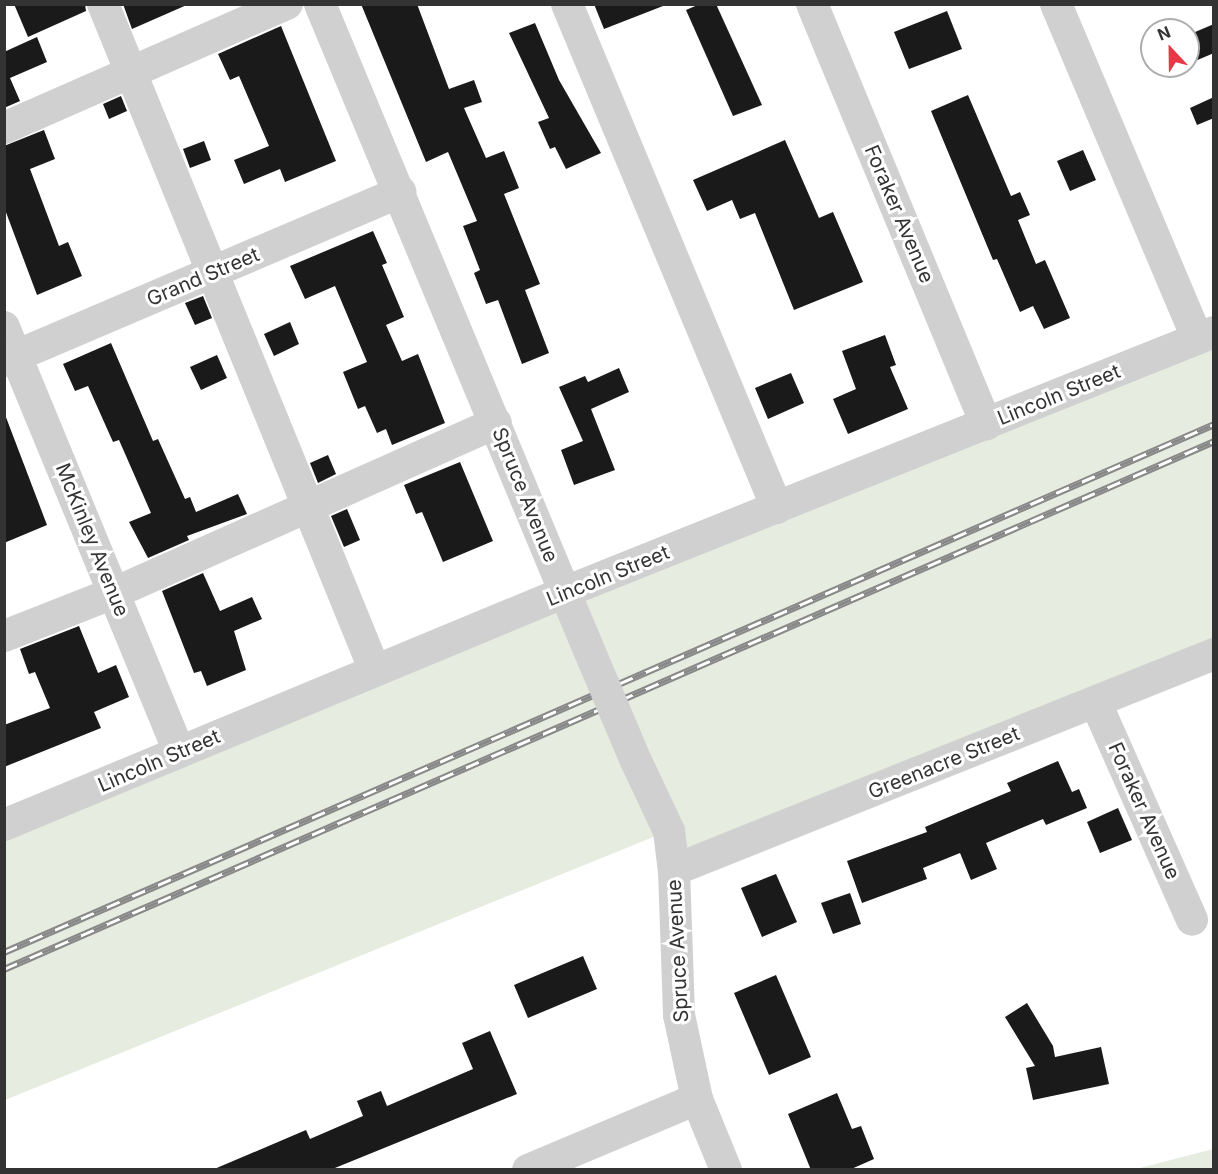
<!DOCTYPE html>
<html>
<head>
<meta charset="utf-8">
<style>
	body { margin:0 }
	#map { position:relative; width:1218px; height:1174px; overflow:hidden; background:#fff; font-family:Inter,sans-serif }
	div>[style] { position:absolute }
	.green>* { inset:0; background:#e6ecdf }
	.building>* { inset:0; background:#1a1a1a }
	.minor>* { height:32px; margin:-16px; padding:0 16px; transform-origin:16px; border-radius:16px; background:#d0d0d0 }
	.rail>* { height:7px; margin-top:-3.5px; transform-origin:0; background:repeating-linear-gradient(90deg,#fff 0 14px,#888 0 28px); box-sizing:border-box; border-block:2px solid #888 }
	.minor-bridge>* { height:32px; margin:-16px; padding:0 16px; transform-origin:16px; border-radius:16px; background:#d0d0d0 }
	span { translate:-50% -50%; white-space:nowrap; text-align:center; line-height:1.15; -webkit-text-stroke:6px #fff; paint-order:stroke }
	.street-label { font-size:20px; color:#333 }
	.frame { position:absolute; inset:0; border:6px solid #333; pointer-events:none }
	.north { position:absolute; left:1140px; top:18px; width:60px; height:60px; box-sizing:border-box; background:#fff; border:2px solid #adadad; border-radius:50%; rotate:338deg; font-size:16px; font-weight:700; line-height:24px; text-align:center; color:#333 }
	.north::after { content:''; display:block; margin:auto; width:21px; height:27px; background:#e63946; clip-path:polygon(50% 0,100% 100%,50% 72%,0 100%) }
</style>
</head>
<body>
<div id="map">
	<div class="green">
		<i style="clip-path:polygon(1213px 332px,1213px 654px,674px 870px,668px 831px,5px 1100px,5px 825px)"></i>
		<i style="clip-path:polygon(1213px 1149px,1213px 1169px,1136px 1169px)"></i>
	</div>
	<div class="building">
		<i style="clip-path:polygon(14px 4px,85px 4px,86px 11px,28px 37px)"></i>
		<i style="clip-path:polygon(123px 4px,189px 4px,132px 29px)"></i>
		<i style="clip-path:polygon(361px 4px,417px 4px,449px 89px,474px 80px,482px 102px,464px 108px,486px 158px,504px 151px,519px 188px,504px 194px,540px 284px,525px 290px,549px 353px,522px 364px,498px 300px,486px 304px,474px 273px,480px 270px,463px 226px,477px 221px,448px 152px,426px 162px)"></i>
		<i style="clip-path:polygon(594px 4px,663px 4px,663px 6px,604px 29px)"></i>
		<i style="clip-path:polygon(700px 4px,716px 4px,762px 105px,733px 116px,686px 10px)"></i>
		<i style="clip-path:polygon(947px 11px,962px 49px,909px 69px,894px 32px)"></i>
		<i style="clip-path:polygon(535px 23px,559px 80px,601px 153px,566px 169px,555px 147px,550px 149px,538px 122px,549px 118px,509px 33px)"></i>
		<i style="clip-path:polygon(1214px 24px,1214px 53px,1188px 64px,1188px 35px)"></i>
		<i style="clip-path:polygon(281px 26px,336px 161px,285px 182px,280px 169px,244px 184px,234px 160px,269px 146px,239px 76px,230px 80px,218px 54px)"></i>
		<i style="clip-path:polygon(37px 37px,47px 62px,10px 78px,20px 101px,4px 108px,4px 52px)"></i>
		<i style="clip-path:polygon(968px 95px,1011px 196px,1020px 192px,1030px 215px,1018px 220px,1036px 264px,1045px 260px,1070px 318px,1044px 329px,1033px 306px,1020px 312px,997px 259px,993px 260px,931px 111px)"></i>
		<i style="clip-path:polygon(121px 96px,127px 111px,109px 119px,103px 104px)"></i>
		<i style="clip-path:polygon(1214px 97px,1214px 118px,1197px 125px,1190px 108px)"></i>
		<i style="clip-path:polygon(44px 130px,55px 159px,30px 169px,59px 246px,68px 242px,82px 276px,37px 295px,4px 207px,4px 146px)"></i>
		<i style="clip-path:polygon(785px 140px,819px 218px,833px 212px,863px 282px,794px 310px,755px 213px,740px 219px,732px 200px,707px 211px,693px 180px)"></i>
		<i style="clip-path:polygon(204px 141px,211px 160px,190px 168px,183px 149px)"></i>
		<i style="clip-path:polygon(1083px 150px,1096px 180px,1070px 191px,1057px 161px)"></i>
		<i style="clip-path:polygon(373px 231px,387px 263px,382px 265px,404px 317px,386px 325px,402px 361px,418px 354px,445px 423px,392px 445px,386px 429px,377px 433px,365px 406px,358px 409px,343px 372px,367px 362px,335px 286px,305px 299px,290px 266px)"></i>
		<i style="clip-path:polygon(203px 296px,212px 318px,195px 325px,185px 303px)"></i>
		<i style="clip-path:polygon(290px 322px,299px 344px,274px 356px,264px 334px)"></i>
		<i style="clip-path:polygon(885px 335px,896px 365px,890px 367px,908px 409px,848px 434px,833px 399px,856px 389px,842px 351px)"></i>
		<i style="clip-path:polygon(111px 343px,153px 441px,158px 439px,185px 499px,190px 497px,196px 512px,238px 494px,247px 514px,187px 536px,189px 540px,148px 558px,129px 522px,151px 513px,119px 440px,113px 442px,88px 386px,75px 391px,63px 364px)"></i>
		<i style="clip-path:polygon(217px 355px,227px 378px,201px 390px,190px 367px)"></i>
		<i style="clip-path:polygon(619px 368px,629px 392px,591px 409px,615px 470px,574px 485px,561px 450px,583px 441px,559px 387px,585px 376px,588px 382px)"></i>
		<i style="clip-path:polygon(791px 373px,804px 403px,768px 419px,755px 388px)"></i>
		<i style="clip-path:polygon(4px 412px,47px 525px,4px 543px)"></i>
		<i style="clip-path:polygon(328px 455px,336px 474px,318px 483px,310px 463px)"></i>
		<i style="clip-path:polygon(460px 462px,493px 541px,443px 562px,422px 512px,416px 514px,404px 485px)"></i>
		<i style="clip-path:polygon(347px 509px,360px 540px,344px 547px,331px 516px)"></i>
		<i style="clip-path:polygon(203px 573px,220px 611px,252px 597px,262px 619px,234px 631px,246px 670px,207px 686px,201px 671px,194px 673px,162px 591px)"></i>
		<i style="clip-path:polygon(79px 626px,98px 673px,116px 665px,129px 697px,94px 712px,101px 728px,4px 767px,4px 725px,50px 708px,35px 672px,29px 674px,20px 649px)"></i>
		<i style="clip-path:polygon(1058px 761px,1072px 792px,1079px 789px,1087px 808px,1046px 825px,1043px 819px,986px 843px,997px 869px,971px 880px,960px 853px,923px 868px,927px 879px,862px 903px,847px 861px,927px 832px,925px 827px,1011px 791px,1007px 783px)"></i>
		<i style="clip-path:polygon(1118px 808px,1132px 840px,1100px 853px,1087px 822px)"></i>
		<i style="clip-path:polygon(776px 874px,797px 922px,762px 937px,741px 888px)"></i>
		<i style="clip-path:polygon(850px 893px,861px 924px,833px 934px,821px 903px)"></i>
		<i style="clip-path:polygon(583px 956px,597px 989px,528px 1018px,514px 985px)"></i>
		<i style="clip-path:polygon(776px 975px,811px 1057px,769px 1075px,734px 993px)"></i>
		<i style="clip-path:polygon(1027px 1003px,1053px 1046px,1055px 1057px,1101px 1047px,1109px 1084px,1033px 1100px,1026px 1068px,1035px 1066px,1005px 1017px)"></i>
		<i style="clip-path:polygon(490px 1031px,517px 1094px,330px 1170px,212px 1170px,306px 1130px,310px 1139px,363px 1116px,357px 1101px,381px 1091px,387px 1106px,473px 1069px,462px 1043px)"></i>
		<i style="clip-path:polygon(837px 1093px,852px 1129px,861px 1126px,874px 1159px,849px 1170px,811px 1170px,788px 1114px)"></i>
	</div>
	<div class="minor">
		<i style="left:103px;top:4px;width:720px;rotate:67.81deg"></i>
		<i style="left:320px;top:4px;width:679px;rotate:67.4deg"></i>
		<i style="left:567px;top:4px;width:546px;rotate:67.38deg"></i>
		<i style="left:812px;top:4px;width:455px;rotate:67.5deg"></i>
		<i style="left:1056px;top:4px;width:363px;rotate:67.1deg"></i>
		<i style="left:4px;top:128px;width:309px;rotate:-23.7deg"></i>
		<i style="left:4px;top:327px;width:460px;rotate:67.6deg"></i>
		<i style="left:4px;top:361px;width:431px;rotate:-23.1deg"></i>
		<i style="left:4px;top:636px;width:118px;rotate:-21.4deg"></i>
		<i style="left:114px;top:593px;width:418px;rotate:-24deg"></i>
		<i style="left:1096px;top:703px;width:237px;rotate:66.1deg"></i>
		<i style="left:636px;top:761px;width:77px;rotate:64.8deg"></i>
		<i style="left:669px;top:831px;width:39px;rotate:83deg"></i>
		<i style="left:674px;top:870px;width:145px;rotate:88deg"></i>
		<i style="left:679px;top:1015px;width:86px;rotate:77.9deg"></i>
		<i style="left:697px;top:1099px;width:77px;rotate:67.8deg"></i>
		<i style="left:4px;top:825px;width:607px;rotate:-22.55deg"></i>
		<i style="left:565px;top:592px;width:699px;rotate:-21.83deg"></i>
		<i style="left:674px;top:870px;width:582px;rotate:-21.8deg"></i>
		<i style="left:528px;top:1170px;width:183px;rotate:-22.8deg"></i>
	</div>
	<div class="rail">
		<i style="left:4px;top:952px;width:1320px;rotate:-23.57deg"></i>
		<i style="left:4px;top:969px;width:1320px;rotate:-23.57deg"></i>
	</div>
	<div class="minor-bridge">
		<i style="left:581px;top:631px;width:141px;rotate:67.1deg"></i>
	</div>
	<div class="street-label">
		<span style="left:899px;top:214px;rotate:67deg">Foraker Avenue</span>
		<span style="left:203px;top:277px;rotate:-23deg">Grand Street</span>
		<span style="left:1059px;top:395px;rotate:-22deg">Lincoln Street</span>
		<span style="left:525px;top:495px;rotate:68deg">Spruce Avenue</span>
		<span style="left:92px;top:540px;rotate:68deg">McKinley Avenue</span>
		<span style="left:608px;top:576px;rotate:-22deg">Lincoln Street</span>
		<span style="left:159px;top:761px;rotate:-23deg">Lincoln Street</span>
		<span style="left:944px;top:763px;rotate:-22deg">Greenacre Street</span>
		<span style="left:1144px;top:811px;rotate:66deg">Foraker Avenue</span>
		<span style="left:678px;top:951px;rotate:-93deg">Spruce Avenue</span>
	</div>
	<div class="frame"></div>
	<div class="north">N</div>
</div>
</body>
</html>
